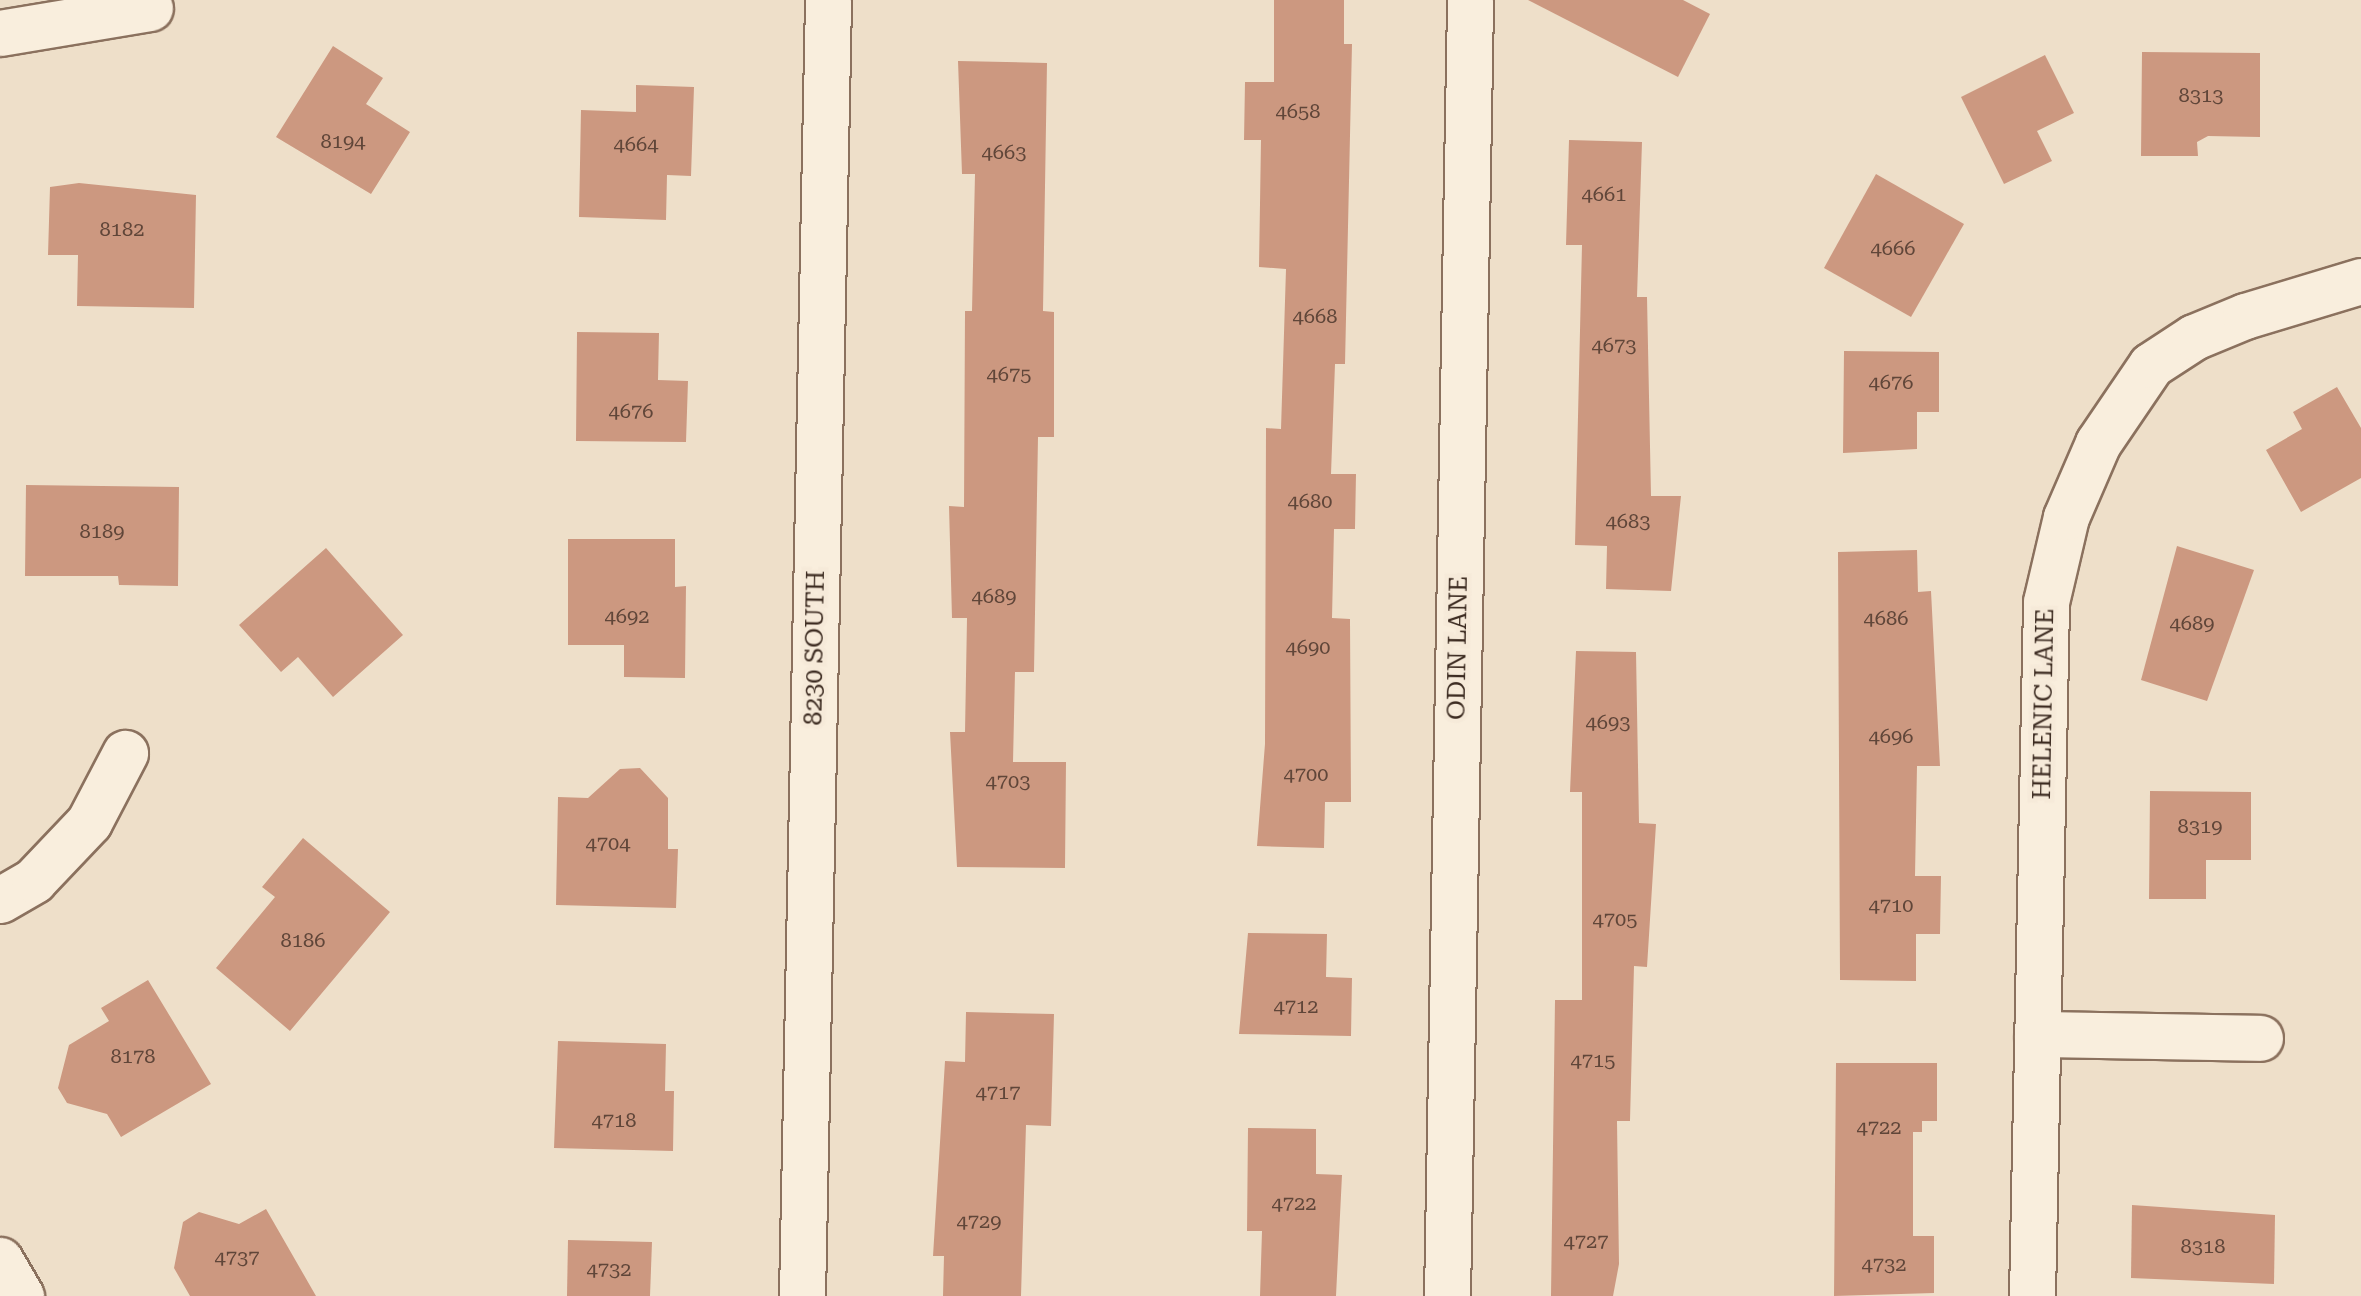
<!DOCTYPE html>
<html>
<head>
<meta charset="utf-8">
<style>
	body { margin:0 }
	#map { position:relative; width:2361px; height:1296px; overflow:hidden; background:#eedfc9; font-family:"Roboto Serif",serif }
	div>[style] { position:absolute }
	.building>* { inset:0; background:#cc9880 }
	.roads { filter:drop-shadow(2px 0 #8b715e) drop-shadow(-2px 0 #8b715e) drop-shadow(0 2px #8b715e) drop-shadow(0 -2px #8b715e) }
	.street>* { height:45px; margin:-22.5px; padding:0 22.5px; transform-origin:22.5px; border-radius:22.5px; background:#f9eedd }
	span { translate:-50% -50%; white-space:nowrap; text-align:center; line-height:1.15; -webkit-text-stroke:9px #f6ead9; paint-order:stroke }
	.number-label { font-size:20px; color:#604639 }
	.number-label span { -webkit-text-stroke-width:0 }
	.street-label { font-size:25px; color:#3c2b21 }
</style>
</head>
<body>
<div id="map">
	<div class="building">
		<i style="clip-path:polygon(1274px 0,1344px 0,1344px 44px,1352px 44px,1345px 364px,1335px 364px,1331px 474px,1356px 474px,1355px 529px,1334px 529px,1332px 618px,1350px 619px,1351px 802px,1325px 802px,1324px 848px,1257px 846px,1265px 744px,1266px 428px,1281px 429px,1286px 269px,1259px 267px,1261px 140px,1244px 140px,1245px 82px,1274px 82px)"></i>
		<i style="clip-path:polygon(1528px 0,1683px 0,1710px 14px,1678px 77px)"></i>
		<i style="clip-path:polygon(333px 46px,383px 78px,366px 104px,410px 132px,371px 194px,276px 137px)"></i>
		<i style="clip-path:polygon(2142px 52px,2260px 53px,2260px 137px,2208px 136px,2197px 142px,2198px 156px,2141px 156px)"></i>
		<i style="clip-path:polygon(2045px 55px,2074px 113px,2037px 131px,2052px 161px,2004px 184px,1961px 97px)"></i>
		<i style="clip-path:polygon(958px 61px,1047px 63px,1043px 311px,1054px 312px,1054px 437px,1038px 437px,1034px 672px,1015px 672px,1013px 762px,1066px 762px,1065px 868px,957px 867px,950px 732px,965px 732px,967px 618px,952px 618px,949px 506px,964px 507px,965px 311px,972px 311px,975px 174px,962px 174px)"></i>
		<i style="clip-path:polygon(636px 85px,694px 87px,691px 176px,667px 175px,666px 220px,579px 217px,581px 110px,636px 112px)"></i>
		<i style="clip-path:polygon(1569px 140px,1642px 142px,1637px 297px,1647px 297px,1651px 496px,1681px 496px,1671px 591px,1606px 589px,1607px 546px,1575px 545px,1582px 245px,1566px 245px)"></i>
		<i style="clip-path:polygon(1876px 174px,1964px 224px,1911px 317px,1824px 268px)"></i>
		<i style="clip-path:polygon(79px 183px,196px 195px,194px 308px,77px 306px,78px 255px,48px 255px,50px 187px)"></i>
		<i style="clip-path:polygon(577px 332px,659px 333px,658px 380px,688px 381px,686px 442px,576px 441px)"></i>
		<i style="clip-path:polygon(1844px 351px,1939px 352px,1939px 412px,1917px 412px,1917px 449px,1843px 453px)"></i>
		<i style="clip-path:polygon(2337px 387px,2361px 428px,2361px 478px,2301px 512px,2266px 450px,2302px 429px,2293px 412px)"></i>
		<i style="clip-path:polygon(26px 485px,179px 487px,178px 586px,119px 585px,118px 576px,25px 576px)"></i>
		<i style="clip-path:polygon(568px 539px,675px 539px,675px 587px,686px 586px,685px 678px,624px 677px,624px 645px,568px 645px)"></i>
		<i style="clip-path:polygon(2177px 546px,2254px 570px,2207px 701px,2141px 680px)"></i>
		<i style="clip-path:polygon(326px 548px,403px 635px,333px 697px,298px 657px,281px 672px,239px 625px)"></i>
		<i style="clip-path:polygon(1917px 550px,1918px 592px,1931px 591px,1940px 766px,1917px 766px,1915px 876px,1941px 876px,1940px 934px,1916px 934px,1916px 981px,1840px 980px,1838px 552px)"></i>
		<i style="clip-path:polygon(1576px 651px,1636px 652px,1639px 823px,1656px 824px,1647px 967px,1634px 966px,1630px 1121px,1617px 1121px,1619px 1264px,1613px 1296px,1551px 1296px,1555px 1000px,1582px 1000px,1582px 792px,1570px 792px)"></i>
		<i style="clip-path:polygon(640px 768px,668px 798px,668px 849px,678px 849px,676px 908px,556px 905px,558px 797px,588px 798px,620px 769px)"></i>
		<i style="clip-path:polygon(2150px 791px,2251px 792px,2251px 860px,2206px 860px,2206px 899px,2149px 899px)"></i>
		<i style="clip-path:polygon(303px 838px,390px 912px,290px 1031px,216px 968px,275px 897px,262px 887px)"></i>
		<i style="clip-path:polygon(1248px 933px,1327px 934px,1326px 977px,1352px 978px,1351px 1036px,1239px 1034px)"></i>
		<i style="clip-path:polygon(148px 980px,211px 1084px,121px 1137px,107px 1114px,67px 1103px,58px 1088px,69px 1045px,109px 1021px,101px 1008px)"></i>
		<i style="clip-path:polygon(966px 1012px,1054px 1014px,1051px 1126px,1026px 1125px,1021px 1296px,943px 1296px,944px 1256px,933px 1256px,945px 1061px,965px 1062px)"></i>
		<i style="clip-path:polygon(558px 1041px,666px 1044px,665px 1091px,674px 1091px,673px 1151px,554px 1148px)"></i>
		<i style="clip-path:polygon(1836px 1063px,1937px 1063px,1937px 1121px,1922px 1121px,1922px 1132px,1913px 1132px,1913px 1236px,1934px 1236px,1934px 1293px,1834px 1296px)"></i>
		<i style="clip-path:polygon(1248px 1128px,1316px 1129px,1316px 1174px,1342px 1175px,1336px 1296px,1260px 1296px,1262px 1231px,1247px 1231px)"></i>
		<i style="clip-path:polygon(2132px 1205px,2275px 1215px,2274px 1284px,2131px 1278px)"></i>
		<i style="clip-path:polygon(266px 1209px,316px 1296px,190px 1296px,174px 1268px,183px 1222px,199px 1212px,239px 1224px)"></i>
		<i style="clip-path:polygon(568px 1240px,652px 1242px,650px 1296px,567px 1296px)"></i>
	</div>
	<div class="roads">
		<div class="street">
			<i style="left:0;top:33px;width:152px;rotate:-9.5deg"></i>
			<i style="left:0;top:900px;width:39px;rotate:-30deg"></i>
			<i style="left:34px;top:880px;width:80px;rotate:-46.5deg"></i>
			<i style="left:89px;top:822px;width:78px;rotate:-62.4deg"></i>
			<i style="left:2037px;top:1034px;width:223px;rotate:1deg"></i>
			<i style="left:0;top:1260px;width:42px;rotate:59.7deg"></i>
			<i style="left:802px;top:1296px;width:1296px;rotate:-88.85deg"></i>
			<i style="left:1447px;top:1296px;width:1296px;rotate:-88.98deg"></i>
			<i style="left:2032px;top:1296px;width:694px;rotate:-88.84deg"></i>
			<i style="left:2046px;top:602px;width:87px;rotate:-76.8deg"></i>
			<i style="left:2066px;top:517px;width:81px;rotate:-66.6deg"></i>
			<i style="left:2098px;top:443px;width:94px;rotate:-55.8deg"></i>
			<i style="left:2151px;top:365px;width:51px;rotate:-33.1deg"></i>
			<i style="left:2194px;top:337px;width:55px;rotate:-22.4deg"></i>
			<i style="left:2245px;top:316px;width:121px;rotate:-16.8deg"></i>
		</div>
	</div>
	<div class="number-label">
		<span style="left:2201px;top:95px">8313</span>
		<span style="left:1298px;top:111px">4658</span>
		<span style="left:343px;top:141px">8194</span>
		<span style="left:636px;top:144px">4664</span>
		<span style="left:1004px;top:152px">4663</span>
		<span style="left:1604px;top:194px">4661</span>
		<span style="left:122px;top:229px">8182</span>
		<span style="left:1893px;top:248px">4666</span>
		<span style="left:1315px;top:316px">4668</span>
		<span style="left:1614px;top:345px">4673</span>
		<span style="left:1009px;top:374px">4675</span>
		<span style="left:1891px;top:382px">4676</span>
		<span style="left:631px;top:411px">4676</span>
		<span style="left:1310px;top:501px">4680</span>
		<span style="left:1628px;top:521px">4683</span>
		<span style="left:102px;top:531px">8189</span>
		<span style="left:994px;top:596px">4689</span>
		<span style="left:627px;top:616px">4692</span>
		<span style="left:1886px;top:618px">4686</span>
		<span style="left:2192px;top:623px">4689</span>
		<span style="left:1308px;top:647px">4690</span>
		<span style="left:1608px;top:722px">4693</span>
		<span style="left:1891px;top:736px">4696</span>
		<span style="left:1306px;top:774px">4700</span>
		<span style="left:1008px;top:781px">4703</span>
		<span style="left:2200px;top:826px">8319</span>
		<span style="left:608px;top:843px">4704</span>
		<span style="left:1891px;top:905px">4710</span>
		<span style="left:1615px;top:919px">4705</span>
		<span style="left:303px;top:940px">8186</span>
		<span style="left:1296px;top:1006px">4712</span>
		<span style="left:133px;top:1056px">8178</span>
		<span style="left:1593px;top:1060px">4715</span>
		<span style="left:998px;top:1092px">4717</span>
		<span style="left:614px;top:1120px">4718</span>
		<span style="left:1879px;top:1127px">4722</span>
		<span style="left:1294px;top:1203px">4722</span>
		<span style="left:979px;top:1221px">4729</span>
		<span style="left:1586px;top:1241px">4727</span>
		<span style="left:2203px;top:1246px">8318</span>
		<span style="left:237px;top:1257px">4737</span>
		<span style="left:1884px;top:1264px">4732</span>
		<span style="left:609px;top:1269px">4732</span>
	</div>
	<div class="street-label">
		<span style="left:815px;top:648px;rotate:-89deg">8230 SOUTH</span>
		<span style="left:1458px;top:648px;rotate:-89deg">ODIN LANE</span>
		<span style="left:2044px;top:704px;rotate:-89deg">HELENIC LANE</span>
	</div>
</div>
</body>
</html>
